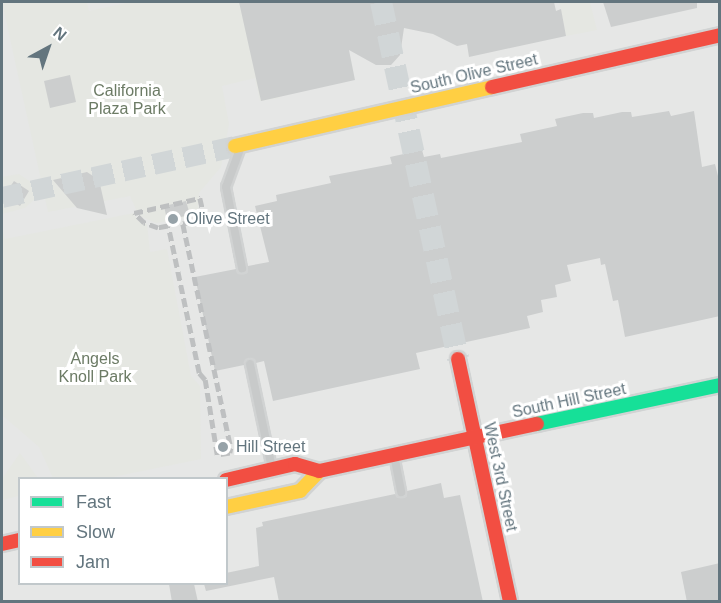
<!DOCTYPE html>
<html>
<head>
<meta charset="utf-8">
<style>
	body { margin:0 }
	#map { position:relative; width:721px; height:603px; overflow:hidden; background:#f6f6f5; font-family:Helvetica,sans-serif }
	div>[style] { position:absolute }
	.built>* { inset:0; background:#e6e7e6 }
	.green>* { inset:0; background:#e5e7e2 }
	.building>* { inset:0; background:#cccece }
	.secondary-tunnel>* { height:21px; margin-top:-10.5px; transform-origin:0; background:repeating-linear-gradient(90deg,#d1d6d7 0 21px,transparent 0 31px) }
	.primary-tunnel>* { height:22px; margin-top:-11px; transform-origin:0; background:repeating-linear-gradient(90deg,#d1d6d7 0 22px,transparent 0 33px) }
	.roads { filter:drop-shadow(2px 0 #d1d3d3) drop-shadow(-2px 0 #d1d3d3) drop-shadow(0 2px #d1d3d3) drop-shadow(0 -2px #d1d3d3) }
	.lane>* { height:8px; margin:-4px; padding:0 4px; transform-origin:4px; border-radius:4px; background:#c8caca }
	.fast>* { height:14px; margin:-7px; padding:0 7px; transform-origin:7px; border-radius:7px; background:#16e098 }
	.slow>* { height:14px; margin:-7px; padding:0 7px; transform-origin:7px; border-radius:7px; background:#ffcf43 }
	.jam>* { height:14px; margin:-7px; padding:0 7px; transform-origin:7px; border-radius:7px; background:#f24e42 }
	.rail>* { height:4.5px; margin-top:-2.25px; transform-origin:0; background:repeating-linear-gradient(90deg,#bec0c1 0 9px,transparent 0 13.5px) }
	.dots>* { width:16px; height:16px; translate:-50% -50%; box-sizing:border-box; border:3px solid #fff; border-radius:50% }
	span { translate:-50% -50%; white-space:nowrap; text-align:center; line-height:1.15; -webkit-text-stroke:6px #fff; paint-order:stroke }
	.street-label { font-size:16px; color:#63757e }
	.park-label { font-size:16px; color:#6c7b65 }
	.poi-label { font-size:16px; color:#63757e }
	.left { translate:0 -50%; text-align:left }
	.frame { position:absolute; inset:0; border:3px solid #63757e; pointer-events:none }
	.legend { position:absolute; left:18px; top:477px; width:210px; height:108px; box-sizing:border-box; background:#fff; border:2px solid #c1c8cb; margin:0; padding:8px 10px; list-style:none; font-size:18px; color:#63757e }
	.legend li { display:flex; align-items:center; gap:12px; height:30px }
	.legend b { width:30px; border:2px solid #c1c8cb }
	.north { position:absolute; left:18px; top:18px; width:60px; height:60px; -webkit-text-stroke:4px #fff; paint-order:stroke; rotate:40deg; font-size:16px; font-weight:700; line-height:24px; text-align:center; color:#63757e }
	.north::after { content:''; display:block; margin:auto; width:21px; height:27px; background:#63757e; clip-path:polygon(50% 0,100% 100%,50% 72%,0 100%) }
</style>
</head>
<body>
<div id="map">
	<div class="built">
		<i style="clip-path:polygon(evenodd,2px 2px,719px 2px,719px 601px,2px 601px,2px 2px,20px 478px,226px 478px,226px 584px,20px 584px,20px 478px)"></i>
	</div>
	<div class="green">
		<i style="clip-path:polygon(2px 2px,87px 2px,89px 11px,131px 2px,259px 2px,280px 98px,260px 101px,255px 78px,222px 86px,229px 124px,221px 167px,199px 193px,198px 215px,156px 223px,139px 216px,130px 196px,48px 212px)"></i>
		<i style="clip-path:polygon(559px 2px,590px 2px,597px 30px,566px 36px)"></i>
		<i style="clip-path:polygon(19px 174px,34px 184px,36px 198px,25px 208px,2px 214px,2px 177px)"></i>
		<i style="clip-path:polygon(134px 213px,137px 220px,147px 224px,150px 252px,167px 249px,191px 376px,200px 386px,201px 459px,108px 478px,53px 478px,39px 447px,2px 415px,2px 228px,5px 239px)"></i>
		<i style="clip-path:polygon(20px 453px,38px 478px,20px 478px,19px 496px,2px 500px,2px 479px)"></i>
	</div>
	<div class="building">
		<i style="clip-path:polygon(239px 2px,554px 2px,556px 11px,561px 9px,566px 36px,469px 57px,467px 44px,457px 46px,433px 34px,404px 28px,400px 55px,391px 65px,376px 65px,349px 50px,355px 80px,261px 101px)"></i>
		<i style="clip-path:polygon(603px 2px,697px 2px,697px 8px,611px 27px)"></i>
		<i style="clip-path:polygon(70px 75px,76px 102px,50px 108px,44px 81px)"></i>
		<i style="clip-path:polygon(669px 111px,671px 116px,694px 111px,702px 167px,715px 164px,720px 184px,720px 316px,625px 337px,618px 300px,613px 301px,605px 264px,601px 265px,600px 258px,567px 265px,571px 281px,555px 285px,557px 297px,541px 300px,543px 312px,527px 316px,530px 328px,416px 353px,420px 369px,273px 401px,264px 361px,256px 363px,248px 358px,244px 365px,215px 371px,195px 277px,236px 269px,244px 274px,248px 266px,269px 262px,255px 206px,277px 201px,276px 195px,331px 183px,329px 176px,392px 164px,390px 157px,422px 150px,424px 157px,440px 154px,441px 158px,522px 142px,520px 134px,557px 126px,555px 119px,583px 113px,593px 113px,594px 118px,622px 112px,631px 112px,632px 117px)"></i>
		<i style="clip-path:polygon(87px 172px,99px 180px,107px 215px,77px 208px,53px 180px)"></i>
		<i style="clip-path:polygon(14px 181px,29px 191px,20px 206px,4px 196px)"></i>
		<i style="clip-path:polygon(186px 201px,190px 215px,167px 220px,164px 206px)"></i>
		<i style="clip-path:polygon(441px 483px,444px 498px,460px 495px,483px 602px,279px 602px,274px 577px,206px 591px,204px 584px,226px 584px,226px 573px,259px 566px,256px 528px,263px 526px,262px 522px,395px 494px,403px 498px,407px 491px)"></i>
		<i style="clip-path:polygon(720px 563px,720px 602px,687px 602px,681px 572px)"></i>
		<i style="clip-path:polygon(169px 584px,194px 584px,198px 602px,172px 602px)"></i>
	</div>
	<div class="secondary-tunnel">
		<i style="left:2px;top:197px;width:239px;rotate:-12.3deg"></i>
	</div>
	<div class="primary-tunnel">
		<i style="left:381px;top:2px;width:365px;rotate:77.8deg"></i>
	</div>
	<div class="roads">
		<div class="lane">
			<i style="left:240px;top:149px;width:40px;rotate:110.2deg"></i>
			<i style="left:226px;top:187px;width:83px;rotate:78.8deg"></i>
			<i style="left:250px;top:364px;width:106px;rotate:78.1deg"></i>
			<i style="left:394px;top:455px;width:38px;rotate:79deg"></i>
		</div>
		<div class="fast">
			<i style="left:537px;top:424px;width:187px;rotate:-12deg"></i>
		</div>
		<div class="slow">
			<i style="left:235px;top:146px;width:264px;rotate:-12.9deg"></i>
			<i style="left:226px;top:507px;width:76px;rotate:-12.2deg"></i>
			<i style="left:300px;top:491px;width:28px;rotate:-46deg"></i>
		</div>
		<div class="jam">
			<i style="left:492px;top:87px;width:234px;rotate:-12.8deg"></i>
			<i style="left:458px;top:359px;width:249px;rotate:77.9deg"></i>
			<i style="left:226px;top:480px;width:71px;rotate:-13.1deg"></i>
			<i style="left:295px;top:464px;width:25px;rotate:16deg"></i>
			<i style="left:319px;top:471px;width:223px;rotate:-12.2deg"></i>
			<i style="left:2px;top:544px;width:18px;rotate:-13deg"></i>
		</div>
	</div>
	<div class="rail">
		<i style="left:200px;top:198px;width:22px;rotate:77deg"></i>
		<i style="left:205px;top:219px;width:23px;rotate:167deg"></i>
		<i style="left:183px;top:224px;width:229px;rotate:77.9deg"></i>
		<i style="left:231px;top:448px;width:5px;rotate:101deg"></i>
		<i style="left:230px;top:453px;width:13px;rotate:171deg"></i>
		<i style="left:217px;top:455px;width:76px;rotate:-99.1deg"></i>
		<i style="left:205px;top:380px;width:9px;rotate:-131deg"></i>
		<i style="left:199px;top:373px;width:150px;rotate:-101.9deg"></i>
		<i style="left:168px;top:226px;width:10px;rotate:169deg"></i>
		<i style="left:158px;top:228px;width:15px;rotate:-160deg"></i>
		<i style="left:144px;top:223px;width:14px;rotate:-135deg"></i>
		<i style="left:134px;top:213px;width:68px;rotate:-12.8deg"></i>
	</div>
	<div class="dots">
		<i style="left:173px;top:219px;background:#96a2a8"></i>
		<i style="left:223px;top:447px;background:#96a2a8"></i>
	</div>
	<div class="street-label">
		<span style="left:474px;top:74px;rotate:-13deg">South Olive Street</span>
		<span style="left:569px;top:401px;rotate:-12deg">South Hill Street</span>
		<span style="left:500px;top:477px;rotate:78deg">West 3rd Street</span>
	</div>
	<div class="park-label">
		<span style="left:127px;top:100px">California<br>Plaza Park</span>
		<span style="left:95px;top:368px">Angels<br>Knoll Park</span>
	</div>
	<div class="poi-label">
		<span class="left" style="left:186px;top:219px">Olive Street</span>
		<span class="left" style="left:236px;top:447px">Hill Street</span>
	</div>
	<div class="frame"></div>
	<ul class="legend">
	<li><b style="height:8px;background:#16e098"></b>Fast</li>
	<li><b style="height:8px;background:#ffcf43"></b>Slow</li>
	<li><b style="height:8px;background:#f24e42"></b>Jam</li>
	</ul>
	<div class="north">N</div>
</div>
</body>
</html>
